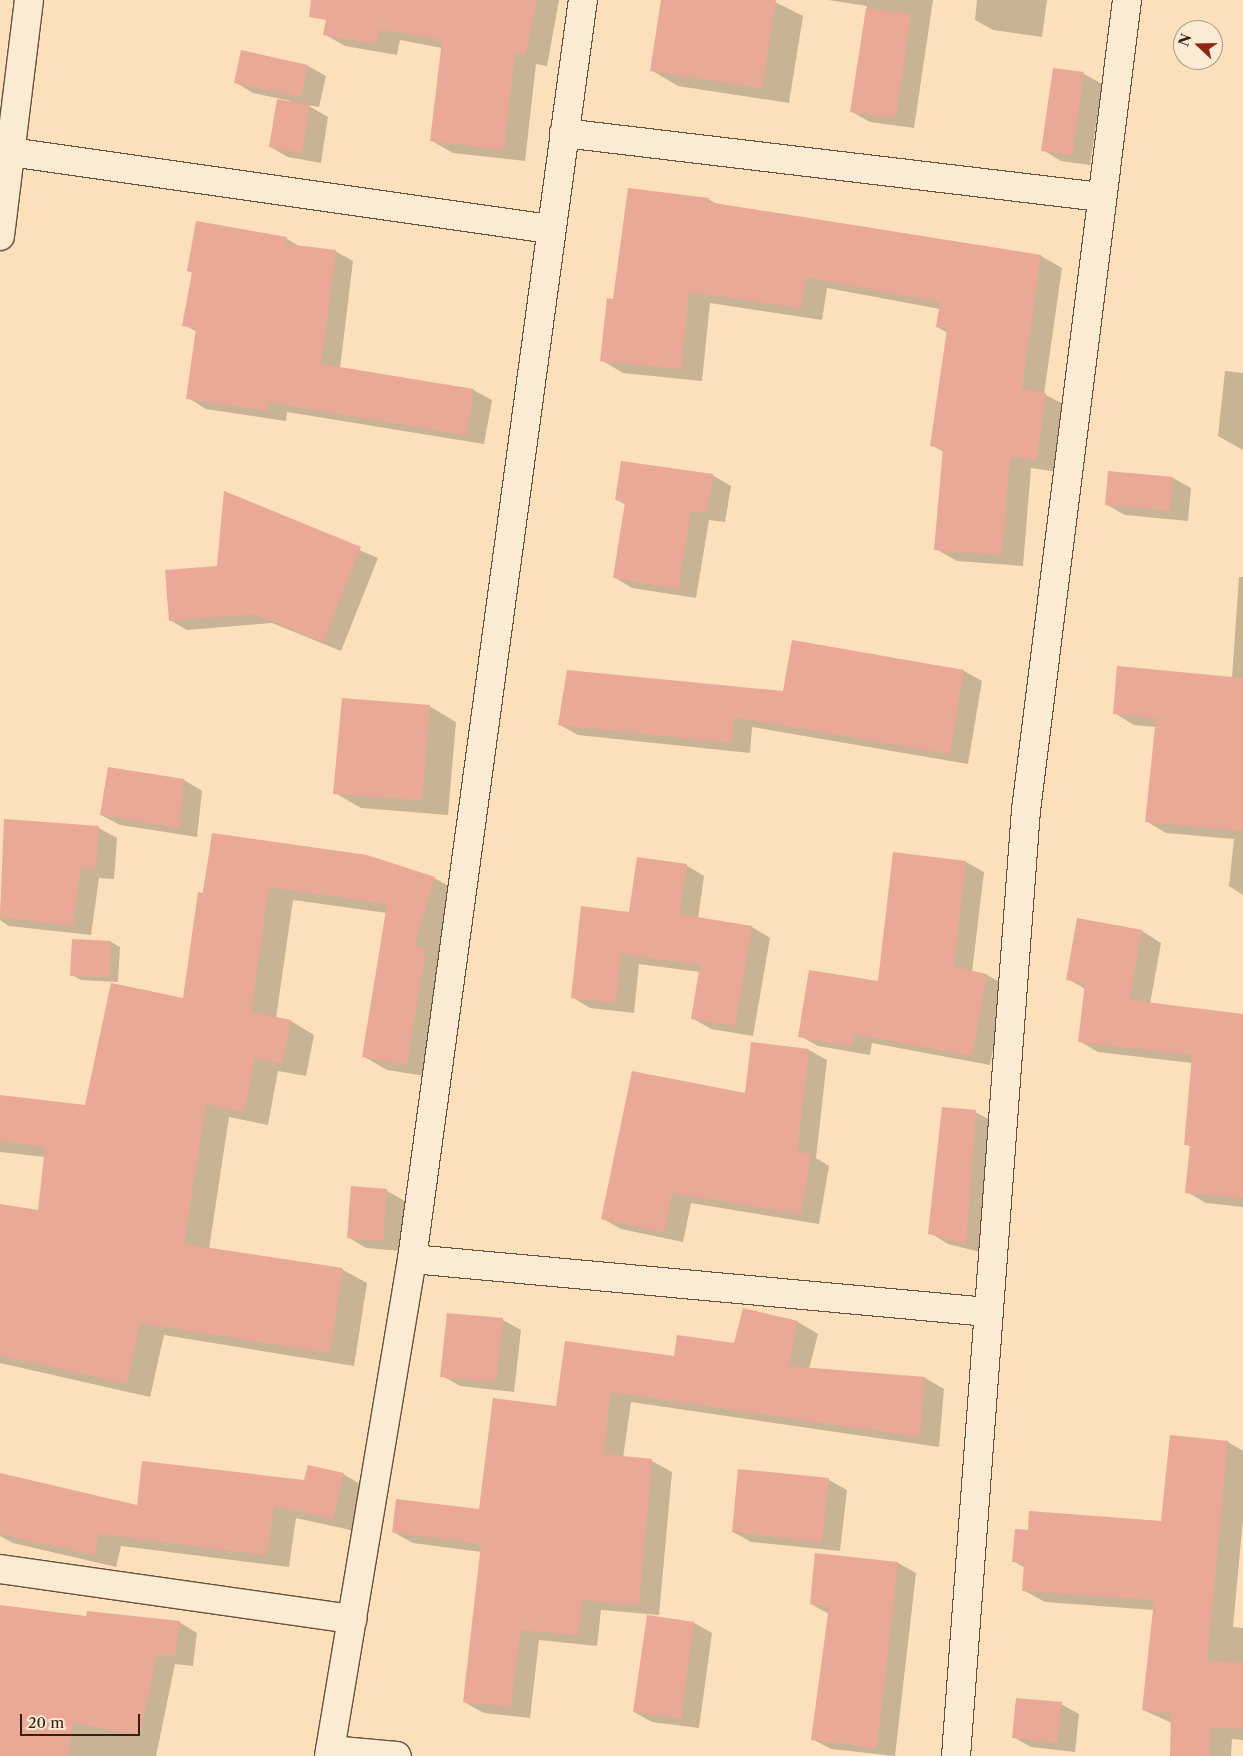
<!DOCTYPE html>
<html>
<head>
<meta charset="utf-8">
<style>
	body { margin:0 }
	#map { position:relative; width:1243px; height:1756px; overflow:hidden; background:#fbe0bb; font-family:"Libre Caslon Text",serif }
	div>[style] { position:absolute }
	.shadow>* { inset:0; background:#0003 }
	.building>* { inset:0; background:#eaa897 }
	.roads { filter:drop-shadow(1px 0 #66503e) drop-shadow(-1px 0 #66503e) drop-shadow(0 1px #66503e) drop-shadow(0 -1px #66503e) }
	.minor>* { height:28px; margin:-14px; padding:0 14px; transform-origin:14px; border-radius:14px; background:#fcebd3 }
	span { translate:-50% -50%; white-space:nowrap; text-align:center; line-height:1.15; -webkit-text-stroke:5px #fcebd3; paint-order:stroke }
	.north { position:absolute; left:1173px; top:20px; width:50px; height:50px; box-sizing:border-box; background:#fcebd3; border:1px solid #ac9a87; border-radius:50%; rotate:291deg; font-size:14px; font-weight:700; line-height:20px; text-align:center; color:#352015 }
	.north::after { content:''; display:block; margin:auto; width:18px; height:22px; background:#8f2418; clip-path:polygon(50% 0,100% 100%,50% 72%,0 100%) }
	.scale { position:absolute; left:20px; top:1714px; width:120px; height:22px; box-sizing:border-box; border:2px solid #352015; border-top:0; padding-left:6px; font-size:15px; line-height:18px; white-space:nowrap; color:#352015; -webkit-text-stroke:4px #fcebd3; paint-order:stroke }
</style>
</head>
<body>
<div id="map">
	<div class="shadow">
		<i style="clip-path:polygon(330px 0,559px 0,547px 66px,536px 64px,525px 161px,453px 153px,432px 141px,442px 48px,400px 40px,397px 55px,345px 46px,324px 34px)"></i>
		<i style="clip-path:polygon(662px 0,771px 0,803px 16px,789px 103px,678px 86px,651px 70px)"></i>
		<i style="clip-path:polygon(828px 0,933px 0,914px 128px,870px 122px,852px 112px,867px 6px)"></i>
		<i style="clip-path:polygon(977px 0,1047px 0,1042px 37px,993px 30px,975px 20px)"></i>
		<i style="clip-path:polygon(308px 66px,326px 76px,319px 107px,307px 105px,328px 117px,321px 163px,288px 157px,270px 147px,291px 101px,253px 93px,235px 82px)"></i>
		<i style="clip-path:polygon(1084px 74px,1102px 84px,1090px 165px,1061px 161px,1043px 150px)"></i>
		<i style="clip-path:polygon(708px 199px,719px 205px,1041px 256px,1062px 268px,1044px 394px,1067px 406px,1058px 472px,1031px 468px,1023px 566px,957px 561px,936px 549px,944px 452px,931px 445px,948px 333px,937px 327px,940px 309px,827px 288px,822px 320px,710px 303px,702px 381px,623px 373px,601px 360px,614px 300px)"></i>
		<i style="clip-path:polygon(287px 239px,301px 247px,335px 251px,353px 261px,340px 368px,473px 390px,492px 400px,484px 444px,287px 412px,286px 421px,206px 409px,188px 398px,197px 332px,184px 325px,193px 273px,188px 271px)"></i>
		<i style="clip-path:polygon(1225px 371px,1243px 373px,1243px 450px,1218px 436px)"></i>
		<i style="clip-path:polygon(712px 475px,731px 486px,725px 522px,709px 520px,696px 598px,632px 588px,614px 577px,626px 505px,617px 500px)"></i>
		<i style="clip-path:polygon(1173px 478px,1191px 488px,1188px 521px,1125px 515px,1107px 505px)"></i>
		<i style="clip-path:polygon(225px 493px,378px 558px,341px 651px,272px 623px,187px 630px,170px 620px,218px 567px)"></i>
		<i style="clip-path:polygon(1239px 577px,1243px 577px,1243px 895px,1229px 886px,1234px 839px,1166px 833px,1146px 821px,1156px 727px,1134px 725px,1114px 713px,1232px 678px)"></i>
		<i style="clip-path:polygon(964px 671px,982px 681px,968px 764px,752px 727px,750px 753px,578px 735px,560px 725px)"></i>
		<i style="clip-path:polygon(429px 706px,456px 722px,448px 815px,361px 808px,335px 793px)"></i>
		<i style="clip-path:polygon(109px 769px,184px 780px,202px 791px,197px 837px,120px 825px,101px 815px)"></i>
		<i style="clip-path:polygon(5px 820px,99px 828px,117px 838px,114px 879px,99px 878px,91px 935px,9px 926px,0 920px)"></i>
		<i style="clip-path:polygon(213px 835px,434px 878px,458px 891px,439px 957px,450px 963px,431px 1077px,387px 1070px,363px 1056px,387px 913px,293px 900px,276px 1018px,291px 1021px,314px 1035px,306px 1076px,278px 1071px,268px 1125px,229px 1117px,209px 1249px,343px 1270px,367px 1283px,354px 1366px,164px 1335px,150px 1397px,0 1363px,0 1206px,39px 1211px,45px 1157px,0 1152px,0 1097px,86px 1107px,184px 999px)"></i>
		<i style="clip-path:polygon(966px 862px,984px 872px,972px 972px,987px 975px,1005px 985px,990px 1065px,872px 1043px,870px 1055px,818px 1046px,800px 1036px,879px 982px)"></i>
		<i style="clip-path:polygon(686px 865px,704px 876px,698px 919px,752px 927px,770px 938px,753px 1036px,711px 1029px,692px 1018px,700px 972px,639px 964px,634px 1013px,590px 1008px,572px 997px)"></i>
		<i style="clip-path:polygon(1078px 920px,1142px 931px,1161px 943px,1150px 1004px,1243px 1015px,1243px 1207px,1206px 1203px,1187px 1192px,1191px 1147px,1185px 1144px,1192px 1063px,1098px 1052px,1079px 1041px,1085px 989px,1068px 979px)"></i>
		<i style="clip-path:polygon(73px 941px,111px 942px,120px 947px,118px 982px,81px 980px,72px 975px)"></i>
		<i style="clip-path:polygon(752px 1043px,809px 1050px,827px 1060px,816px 1158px,829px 1166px,819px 1224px,691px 1203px,683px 1242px,621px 1229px,603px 1219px,746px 1095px)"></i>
		<i style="clip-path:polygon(975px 1112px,994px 1122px,984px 1253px,948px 1244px,930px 1233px)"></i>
		<i style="clip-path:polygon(387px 1191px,405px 1201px,401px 1251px,366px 1248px,348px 1237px)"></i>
		<i style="clip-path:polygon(744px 1309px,798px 1322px,818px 1334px,809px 1369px,925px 1378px,944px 1389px,939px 1447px,631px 1402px,623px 1458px,652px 1461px,672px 1472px,659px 1615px,601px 1610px,597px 1646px,539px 1640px,530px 1718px,484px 1713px,464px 1702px,481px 1552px,413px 1543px,393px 1532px,480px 1510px,557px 1407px,675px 1357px,735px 1344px)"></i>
		<i style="clip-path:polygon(503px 1320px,521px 1330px,514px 1392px,460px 1386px,442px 1376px)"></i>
		<i style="clip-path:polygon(1228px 1442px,1243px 1451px,1243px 1519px,1233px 1627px,1243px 1628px,1243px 1740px,1232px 1739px,1231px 1756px,1171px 1756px,1172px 1723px,1143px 1710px,1154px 1610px,1045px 1602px,1023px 1590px,1025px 1568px,1013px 1561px,1029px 1532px,1162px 1522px)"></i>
		<i style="clip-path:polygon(739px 1470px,829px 1480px,847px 1490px,840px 1551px,751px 1542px,733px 1532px)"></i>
		<i style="clip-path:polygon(343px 1474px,365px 1487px,355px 1531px,296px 1518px,289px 1567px,121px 1546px,116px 1567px,13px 1543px,0 1536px,0 1491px,138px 1506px)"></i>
		<i style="clip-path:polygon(816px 1555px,898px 1563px,916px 1573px,895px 1756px,831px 1749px,812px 1739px,829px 1614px,811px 1604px)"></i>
		<i style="clip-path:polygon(0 1606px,87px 1618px,179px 1622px,197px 1633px,193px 1666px,175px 1664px,156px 1756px,0 1756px)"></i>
		<i style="clip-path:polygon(648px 1617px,694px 1623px,712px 1633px,699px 1728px,652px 1722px,634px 1712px)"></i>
		<i style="clip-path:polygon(1061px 1704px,1079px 1714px,1075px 1752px,1031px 1747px,1013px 1737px)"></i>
	</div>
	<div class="building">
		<i style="clip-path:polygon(311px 0,536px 0,526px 55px,515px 53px,504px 150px,430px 141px,442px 40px,379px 29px,376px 44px,323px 35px,326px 20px,309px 17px)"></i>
		<i style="clip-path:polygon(661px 0,776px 0,762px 88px,650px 71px)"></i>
		<i style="clip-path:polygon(866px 8px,911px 14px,896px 118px,850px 112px)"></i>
		<i style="clip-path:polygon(241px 50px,308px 65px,301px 97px,234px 83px)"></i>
		<i style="clip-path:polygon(1053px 68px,1084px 72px,1072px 155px,1041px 151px)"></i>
		<i style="clip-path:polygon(277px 99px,310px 105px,302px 153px,269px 147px)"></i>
		<i style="clip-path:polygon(628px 188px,709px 198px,708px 202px,1041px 255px,1022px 389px,1046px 393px,1037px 460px,1010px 457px,1002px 555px,934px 550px,943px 448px,930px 446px,947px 329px,936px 327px,940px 302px,806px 277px,801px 308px,689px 292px,681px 369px,600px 361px,607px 298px,613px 299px)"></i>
		<i style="clip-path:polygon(196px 221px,287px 237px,286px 244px,336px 250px,321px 364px,474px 389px,466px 435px,269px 402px,268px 411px,186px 399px,196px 328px,182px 326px,192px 272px,187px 271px)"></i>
		<i style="clip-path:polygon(621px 461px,713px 474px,707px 513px,691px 511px,678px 589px,613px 578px,625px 502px,615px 500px)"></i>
		<i style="clip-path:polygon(1108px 471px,1173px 477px,1170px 511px,1105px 505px)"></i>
		<i style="clip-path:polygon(224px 491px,361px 547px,323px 642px,254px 614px,169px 621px,165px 570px,217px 566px)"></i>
		<i style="clip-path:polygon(792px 640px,964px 670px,950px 754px,734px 717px,732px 743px,558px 725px,567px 670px,783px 691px)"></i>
		<i style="clip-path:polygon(1117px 666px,1243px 678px,1243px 831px,1145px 822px,1156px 718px,1113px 714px)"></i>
		<i style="clip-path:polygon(342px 698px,430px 705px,422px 800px,333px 794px)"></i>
		<i style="clip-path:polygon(108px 767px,184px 779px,179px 828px,100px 815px)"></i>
		<i style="clip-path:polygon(4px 819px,99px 826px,96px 869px,81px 868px,73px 926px,0 917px)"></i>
		<i style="clip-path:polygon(212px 833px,367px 855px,435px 877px,414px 946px,426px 948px,407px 1065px,362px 1057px,387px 904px,269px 887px,251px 1012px,291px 1020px,282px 1063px,255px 1058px,244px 1112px,206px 1104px,184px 1244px,343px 1268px,330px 1353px,140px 1323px,127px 1384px,0 1355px,0 1204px,38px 1210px,45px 1147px,0 1141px,0 1095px,85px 1105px,111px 983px,183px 998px,198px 892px,203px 893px)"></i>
		<i style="clip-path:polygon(893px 852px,966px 861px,954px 967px,987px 974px,972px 1056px,854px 1034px,852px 1046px,798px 1037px,809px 970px,878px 981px)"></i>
		<i style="clip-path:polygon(637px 857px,687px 864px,679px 914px,752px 926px,735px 1026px,691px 1019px,700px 965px,621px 954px,616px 1003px,571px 998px,581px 906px,629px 912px)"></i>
		<i style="clip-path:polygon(1077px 918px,1142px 930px,1129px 1000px,1243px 1014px,1243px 1198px,1185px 1193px,1190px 1145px,1184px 1145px,1192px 1055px,1078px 1042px,1085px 983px,1066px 980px)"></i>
		<i style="clip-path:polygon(72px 939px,111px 941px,110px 977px,70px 976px)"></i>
		<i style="clip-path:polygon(751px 1042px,809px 1049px,797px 1152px,811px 1154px,801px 1214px,672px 1193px,664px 1232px,601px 1219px,632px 1071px,745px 1093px)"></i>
		<i style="clip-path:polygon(942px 1107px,976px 1110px,966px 1244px,928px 1234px)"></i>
		<i style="clip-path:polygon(351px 1186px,387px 1189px,383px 1241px,347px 1238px)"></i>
		<i style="clip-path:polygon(743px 1308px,798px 1321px,788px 1366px,925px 1377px,920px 1437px,611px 1392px,603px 1454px,652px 1459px,639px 1605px,582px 1600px,578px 1635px,520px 1630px,511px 1707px,463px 1702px,481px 1544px,392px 1532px,396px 1499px,479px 1509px,493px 1398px,556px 1406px,565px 1341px,674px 1356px,677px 1335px,734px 1343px)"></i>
		<i style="clip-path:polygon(447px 1313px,503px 1318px,496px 1382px,440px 1377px)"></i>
		<i style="clip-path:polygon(1170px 1435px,1228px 1441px,1207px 1661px,1243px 1663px,1243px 1729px,1210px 1727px,1209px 1756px,1170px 1756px,1171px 1713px,1142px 1710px,1154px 1600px,1022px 1591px,1024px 1563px,1012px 1562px,1015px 1529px,1028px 1530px,1029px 1511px,1161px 1521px)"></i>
		<i style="clip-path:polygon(142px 1461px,304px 1480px,308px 1465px,344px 1473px,333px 1519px,274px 1506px,267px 1555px,99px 1534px,94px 1555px,0 1534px,0 1473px,137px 1505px)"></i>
		<i style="clip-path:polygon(738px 1469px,829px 1478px,822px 1542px,732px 1532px)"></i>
		<i style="clip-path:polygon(815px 1553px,898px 1562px,877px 1748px,811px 1740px,829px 1606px,810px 1604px)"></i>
		<i style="clip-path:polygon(0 1605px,86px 1616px,87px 1611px,180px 1621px,175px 1657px,157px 1654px,140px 1736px,73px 1722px,68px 1756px,0 1756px)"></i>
		<i style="clip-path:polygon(647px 1615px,694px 1622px,681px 1719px,633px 1712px)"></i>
		<i style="clip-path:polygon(1016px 1698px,1062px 1702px,1057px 1743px,1012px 1738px)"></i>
	</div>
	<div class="roads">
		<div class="minor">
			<i style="left:564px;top:133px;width:541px;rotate:6.8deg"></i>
			<i style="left:10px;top:152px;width:545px;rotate:8.12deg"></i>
			<i style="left:0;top:236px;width:238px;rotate:-83deg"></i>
			<i style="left:412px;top:1259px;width:578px;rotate:5.26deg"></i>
			<i style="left:0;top:1569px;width:356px;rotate:8.1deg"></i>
			<i style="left:330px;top:1750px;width:67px;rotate:5.1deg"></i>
			<i style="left:329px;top:1756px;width:504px;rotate:-80.52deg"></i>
			<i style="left:412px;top:1259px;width:1271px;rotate:-82.27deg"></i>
			<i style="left:956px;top:1756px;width:949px;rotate:-85.77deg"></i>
			<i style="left:1026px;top:810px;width:816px;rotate:-82.89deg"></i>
		</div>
	</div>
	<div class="north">N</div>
	<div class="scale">20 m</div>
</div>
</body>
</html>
